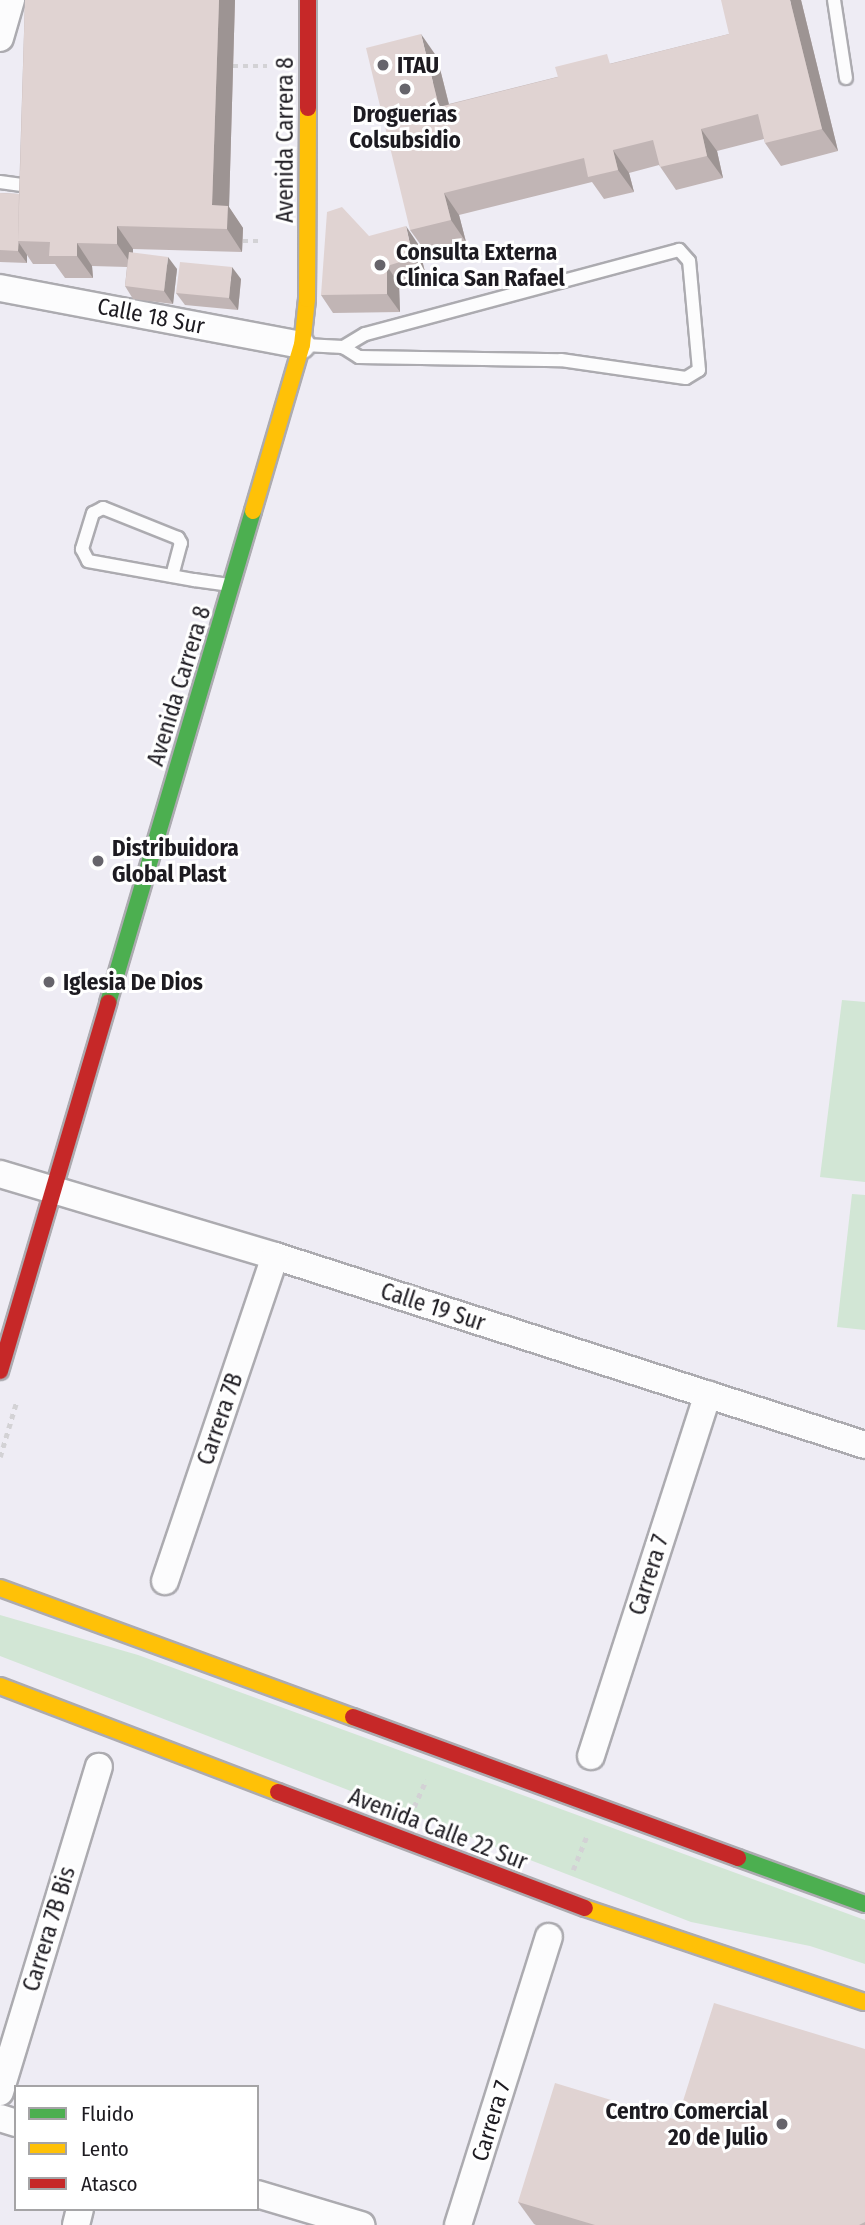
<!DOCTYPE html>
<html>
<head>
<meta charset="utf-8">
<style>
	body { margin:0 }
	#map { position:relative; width:865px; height:2225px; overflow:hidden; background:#eeecf4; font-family:"Fira Sans Condensed",sans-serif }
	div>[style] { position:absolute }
	.green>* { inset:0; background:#d2e6d5 }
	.path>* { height:4.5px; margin-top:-2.25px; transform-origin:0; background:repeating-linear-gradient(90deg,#d3d2d5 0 5px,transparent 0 10px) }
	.roads { filter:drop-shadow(2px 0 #acabb0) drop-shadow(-2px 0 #acabb0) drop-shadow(0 2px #acabb0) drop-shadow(0 -2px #acabb0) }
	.lane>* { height:12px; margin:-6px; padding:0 6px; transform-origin:6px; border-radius:6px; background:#fcfcfd }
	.street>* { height:26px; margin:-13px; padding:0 13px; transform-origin:13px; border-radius:13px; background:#fcfcfd }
	.fast>* { height:16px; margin:-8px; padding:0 8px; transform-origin:8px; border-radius:8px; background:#4caf50 }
	.slow>* { height:16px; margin:-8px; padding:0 8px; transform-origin:8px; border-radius:8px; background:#ffc107 }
	.jam>* { height:16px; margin:-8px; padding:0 8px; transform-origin:8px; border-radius:8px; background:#c62828 }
	.wall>* { inset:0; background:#c1b5b5 }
	.shaded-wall>* { inset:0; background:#9d9493 }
	.building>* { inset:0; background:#e0d3d2 }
	.dots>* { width:19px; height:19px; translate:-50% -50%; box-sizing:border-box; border:4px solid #fff; border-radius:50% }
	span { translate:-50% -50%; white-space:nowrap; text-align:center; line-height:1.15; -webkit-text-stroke:6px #fff; paint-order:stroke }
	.poi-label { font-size:23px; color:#1d1b21; font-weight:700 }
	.left { translate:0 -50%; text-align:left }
	.right { translate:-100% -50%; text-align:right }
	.street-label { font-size:23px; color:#1d1b21 }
	.legend { position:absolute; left:14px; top:2085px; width:245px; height:126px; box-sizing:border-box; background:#fff; border:2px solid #a5a4a6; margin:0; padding:9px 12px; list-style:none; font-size:21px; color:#1d1b21 }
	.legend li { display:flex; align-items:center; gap:14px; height:35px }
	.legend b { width:35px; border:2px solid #a5a4a6 }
</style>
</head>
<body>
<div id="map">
	<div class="green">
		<i style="clip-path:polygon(842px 1000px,865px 1002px,865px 1182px,820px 1177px)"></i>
		<i style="clip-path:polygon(852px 1194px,865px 1195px,865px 1330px,837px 1327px)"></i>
		<i style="clip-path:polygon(0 1615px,138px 1655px,865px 1920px,865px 1964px,810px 1946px,691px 1922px,0 1656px)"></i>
	</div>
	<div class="path">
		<i style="left:233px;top:66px;width:34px"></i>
		<i style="left:243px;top:241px;width:16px"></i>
		<i style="left:0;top:1457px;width:59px;rotate:-73.4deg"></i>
		<i style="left:414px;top:1807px;width:30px;rotate:-66deg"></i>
		<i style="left:573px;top:1870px;width:37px;rotate:-68deg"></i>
	</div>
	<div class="roads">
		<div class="lane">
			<i style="left:834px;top:0;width:79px;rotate:81.3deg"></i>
			<i style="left:0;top:182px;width:22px;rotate:8deg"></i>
			<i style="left:305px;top:345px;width:38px;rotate:3deg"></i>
			<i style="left:343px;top:347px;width:19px;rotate:32deg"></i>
			<i style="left:359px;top:357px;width:202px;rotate:0.9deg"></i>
			<i style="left:561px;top:360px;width:126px;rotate:8.2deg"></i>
			<i style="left:686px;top:378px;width:15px;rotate:-32deg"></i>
			<i style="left:699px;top:370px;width:109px;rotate:-95.2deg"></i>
			<i style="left:689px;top:261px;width:15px;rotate:-132deg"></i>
			<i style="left:679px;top:250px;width:325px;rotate:165deg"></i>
			<i style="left:365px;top:334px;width:26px;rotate:149deg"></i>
			<i style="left:172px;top:576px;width:34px;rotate:-75deg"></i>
			<i style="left:181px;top:543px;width:6px;rotate:-121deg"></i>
			<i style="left:178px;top:538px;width:81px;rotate:-158.2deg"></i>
			<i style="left:103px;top:508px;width:11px;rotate:153deg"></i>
			<i style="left:93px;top:513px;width:38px;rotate:107deg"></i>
			<i style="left:82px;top:549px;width:13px;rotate:63deg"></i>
			<i style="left:88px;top:561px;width:108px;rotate:10.2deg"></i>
			<i style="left:194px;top:580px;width:35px;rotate:8deg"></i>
		</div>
		<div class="street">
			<i style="left:0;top:38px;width:40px;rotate:-74deg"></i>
			<i style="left:0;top:288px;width:307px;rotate:10.7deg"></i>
			<i style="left:0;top:1174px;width:287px;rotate:16.6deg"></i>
			<i style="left:275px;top:1256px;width:620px;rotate:17.76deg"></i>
			<i style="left:165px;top:1581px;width:343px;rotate:-71.3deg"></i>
			<i style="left:591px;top:1756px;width:380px;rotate:-72.1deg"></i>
			<i style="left:0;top:2092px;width:340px;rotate:-73.1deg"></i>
			<i style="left:0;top:2118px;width:17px;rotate:17deg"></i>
			<i style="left:257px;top:2194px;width:109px;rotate:16.6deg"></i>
			<i style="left:76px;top:2225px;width:16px;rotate:-76deg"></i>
			<i style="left:458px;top:2225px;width:302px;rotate:-72.5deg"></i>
		</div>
		<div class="fast">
			<i style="left:108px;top:1003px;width:513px;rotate:-73.58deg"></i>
			<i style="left:738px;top:1858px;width:135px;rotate:19.9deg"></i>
		</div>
		<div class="slow">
			<i style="left:253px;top:511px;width:173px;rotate:-73.6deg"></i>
			<i style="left:302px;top:345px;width:46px;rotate:-83.8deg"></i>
			<i style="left:307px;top:299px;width:191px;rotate:-89.7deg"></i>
			<i style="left:0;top:1588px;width:376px;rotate:20.1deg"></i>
			<i style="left:0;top:1686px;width:298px;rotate:20.9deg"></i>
			<i style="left:585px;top:1908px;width:295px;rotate:18.6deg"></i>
		</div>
		<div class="jam">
			<i style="left:308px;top:108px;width:108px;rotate:-90deg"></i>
			<i style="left:0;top:1371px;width:384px;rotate:-73.6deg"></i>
			<i style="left:353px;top:1717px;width:410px;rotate:20.1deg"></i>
			<i style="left:278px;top:1792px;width:328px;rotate:20.7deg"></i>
		</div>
	</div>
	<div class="wall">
		<i style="clip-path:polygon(25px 0,235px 0,229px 207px,243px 228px,242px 252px,133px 249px,133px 253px,177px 269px,173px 304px,133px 299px,125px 286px,127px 267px,92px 266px,93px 278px,65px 278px,55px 264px,33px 264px,27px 255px,27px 263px,0 262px,0 193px,19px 194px)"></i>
		<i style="clip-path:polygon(801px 0,838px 151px,781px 166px,765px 143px,764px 139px,717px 151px,723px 178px,676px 190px,659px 165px,629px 173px,634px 192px,604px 199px,592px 182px,459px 215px,466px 242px,426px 252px,410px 230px,437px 57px,449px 104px,729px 34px)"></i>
		<i style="clip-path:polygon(369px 236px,418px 244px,426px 276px,399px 284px,400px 312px,333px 313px,321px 295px)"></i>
		<i style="clip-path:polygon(241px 279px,238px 310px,185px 305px,176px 293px)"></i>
		<i style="clip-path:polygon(865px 2049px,865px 2225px,536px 2225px,534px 2224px,518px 2202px,677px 2120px)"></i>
	</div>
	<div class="shaded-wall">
		<i style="clip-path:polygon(219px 0,235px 0,229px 207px,243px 228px,242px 252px,227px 229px,212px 205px)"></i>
		<i style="clip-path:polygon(790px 0,801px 0,838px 151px,822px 129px)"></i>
		<i style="clip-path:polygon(421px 34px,437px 57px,455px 129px,439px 107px)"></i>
		<i style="clip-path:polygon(701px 129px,717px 151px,723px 178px,707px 156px)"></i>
		<i style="clip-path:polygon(613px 150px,629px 173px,634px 192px,618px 170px)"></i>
		<i style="clip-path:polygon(444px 193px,459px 215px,466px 242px,451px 220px)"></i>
		<i style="clip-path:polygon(117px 226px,133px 249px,133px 267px,117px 244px)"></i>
		<i style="clip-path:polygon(406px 226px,418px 244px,426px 276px,413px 258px)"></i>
		<i style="clip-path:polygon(19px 243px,27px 255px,27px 263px,18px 251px)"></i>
		<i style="clip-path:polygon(77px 243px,92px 266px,93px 278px,77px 256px)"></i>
		<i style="clip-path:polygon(168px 257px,177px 269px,173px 304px,164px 291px)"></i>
		<i style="clip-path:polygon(387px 266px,399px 284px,400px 312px,387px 294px)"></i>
		<i style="clip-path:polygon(232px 267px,241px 279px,238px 310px,229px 298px)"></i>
	</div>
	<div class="building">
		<i style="clip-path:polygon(25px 0,219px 0,212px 205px,228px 206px,227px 229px,117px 226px,117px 244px,77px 243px,77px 256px,49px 256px,50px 242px,18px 241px)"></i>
		<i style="clip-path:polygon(721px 0,790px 0,822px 129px,765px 143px,758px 114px,701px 129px,707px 156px,660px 167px,653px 140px,613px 150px,618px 170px,588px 177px,584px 158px,444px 193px,451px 220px,410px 230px,366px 48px,421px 34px,439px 107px,558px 77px,555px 67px,607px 54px,610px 64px,729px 34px)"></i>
		<i style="clip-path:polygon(0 193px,19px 194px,18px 251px,0 250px)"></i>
		<i style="clip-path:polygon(342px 207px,369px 236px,406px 226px,413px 258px,387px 266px,387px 294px,321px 295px,327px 212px)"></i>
		<i style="clip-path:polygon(129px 252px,168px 257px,164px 291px,125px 286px)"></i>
		<i style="clip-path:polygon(180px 262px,232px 267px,229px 298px,176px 293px)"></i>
		<i style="clip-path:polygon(714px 2003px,865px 2049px,865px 2222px,859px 2225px,595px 2225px,518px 2202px,555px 2083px,677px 2120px)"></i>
	</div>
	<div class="dots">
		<i style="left:383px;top:65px;background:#66646b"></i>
		<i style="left:405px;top:89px;background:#66646b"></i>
		<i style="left:380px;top:265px;background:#66646b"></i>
		<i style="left:98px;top:861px;background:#66646b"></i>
		<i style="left:49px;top:982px;background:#66646b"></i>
		<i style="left:782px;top:2124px;background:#66646b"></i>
	</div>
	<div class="poi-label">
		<span class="left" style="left:397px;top:65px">ITAU</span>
		<span style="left:405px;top:127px">Droguerías<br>Colsubsidio</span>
		<span class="left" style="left:396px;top:265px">Consulta Externa<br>Clínica San Rafael</span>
		<span class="left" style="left:112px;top:861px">Distribuidora<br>Global Plast</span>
		<span class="left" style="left:63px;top:982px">Iglesia De Dios</span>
		<span class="right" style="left:768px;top:2124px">Centro Comercial<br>20 de Julio</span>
	</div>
	<div class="street-label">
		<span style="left:285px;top:140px;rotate:-90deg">Avenida Carrera 8</span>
		<span style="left:151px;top:316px;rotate:11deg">Calle 18 Sur</span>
		<span style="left:179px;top:686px;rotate:-73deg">Avenida Carrera 8</span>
		<span style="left:433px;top:1307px;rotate:18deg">Calle 19 Sur</span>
		<span style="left:220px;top:1419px;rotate:-71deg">Carrera 7B</span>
		<span style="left:649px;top:1575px;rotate:-72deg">Carrera 7</span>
		<span style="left:438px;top:1829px;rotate:21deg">Avenida Calle 22 Sur</span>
		<span style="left:49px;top:1929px;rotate:-73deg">Carrera 7B Bis</span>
		<span style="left:491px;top:2121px;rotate:-73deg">Carrera 7</span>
	</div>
	<ul class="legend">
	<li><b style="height:9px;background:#4caf50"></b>Fluido</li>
	<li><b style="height:9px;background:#ffc107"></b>Lento</li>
	<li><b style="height:9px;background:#c62828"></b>Atasco</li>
	</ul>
</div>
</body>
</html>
